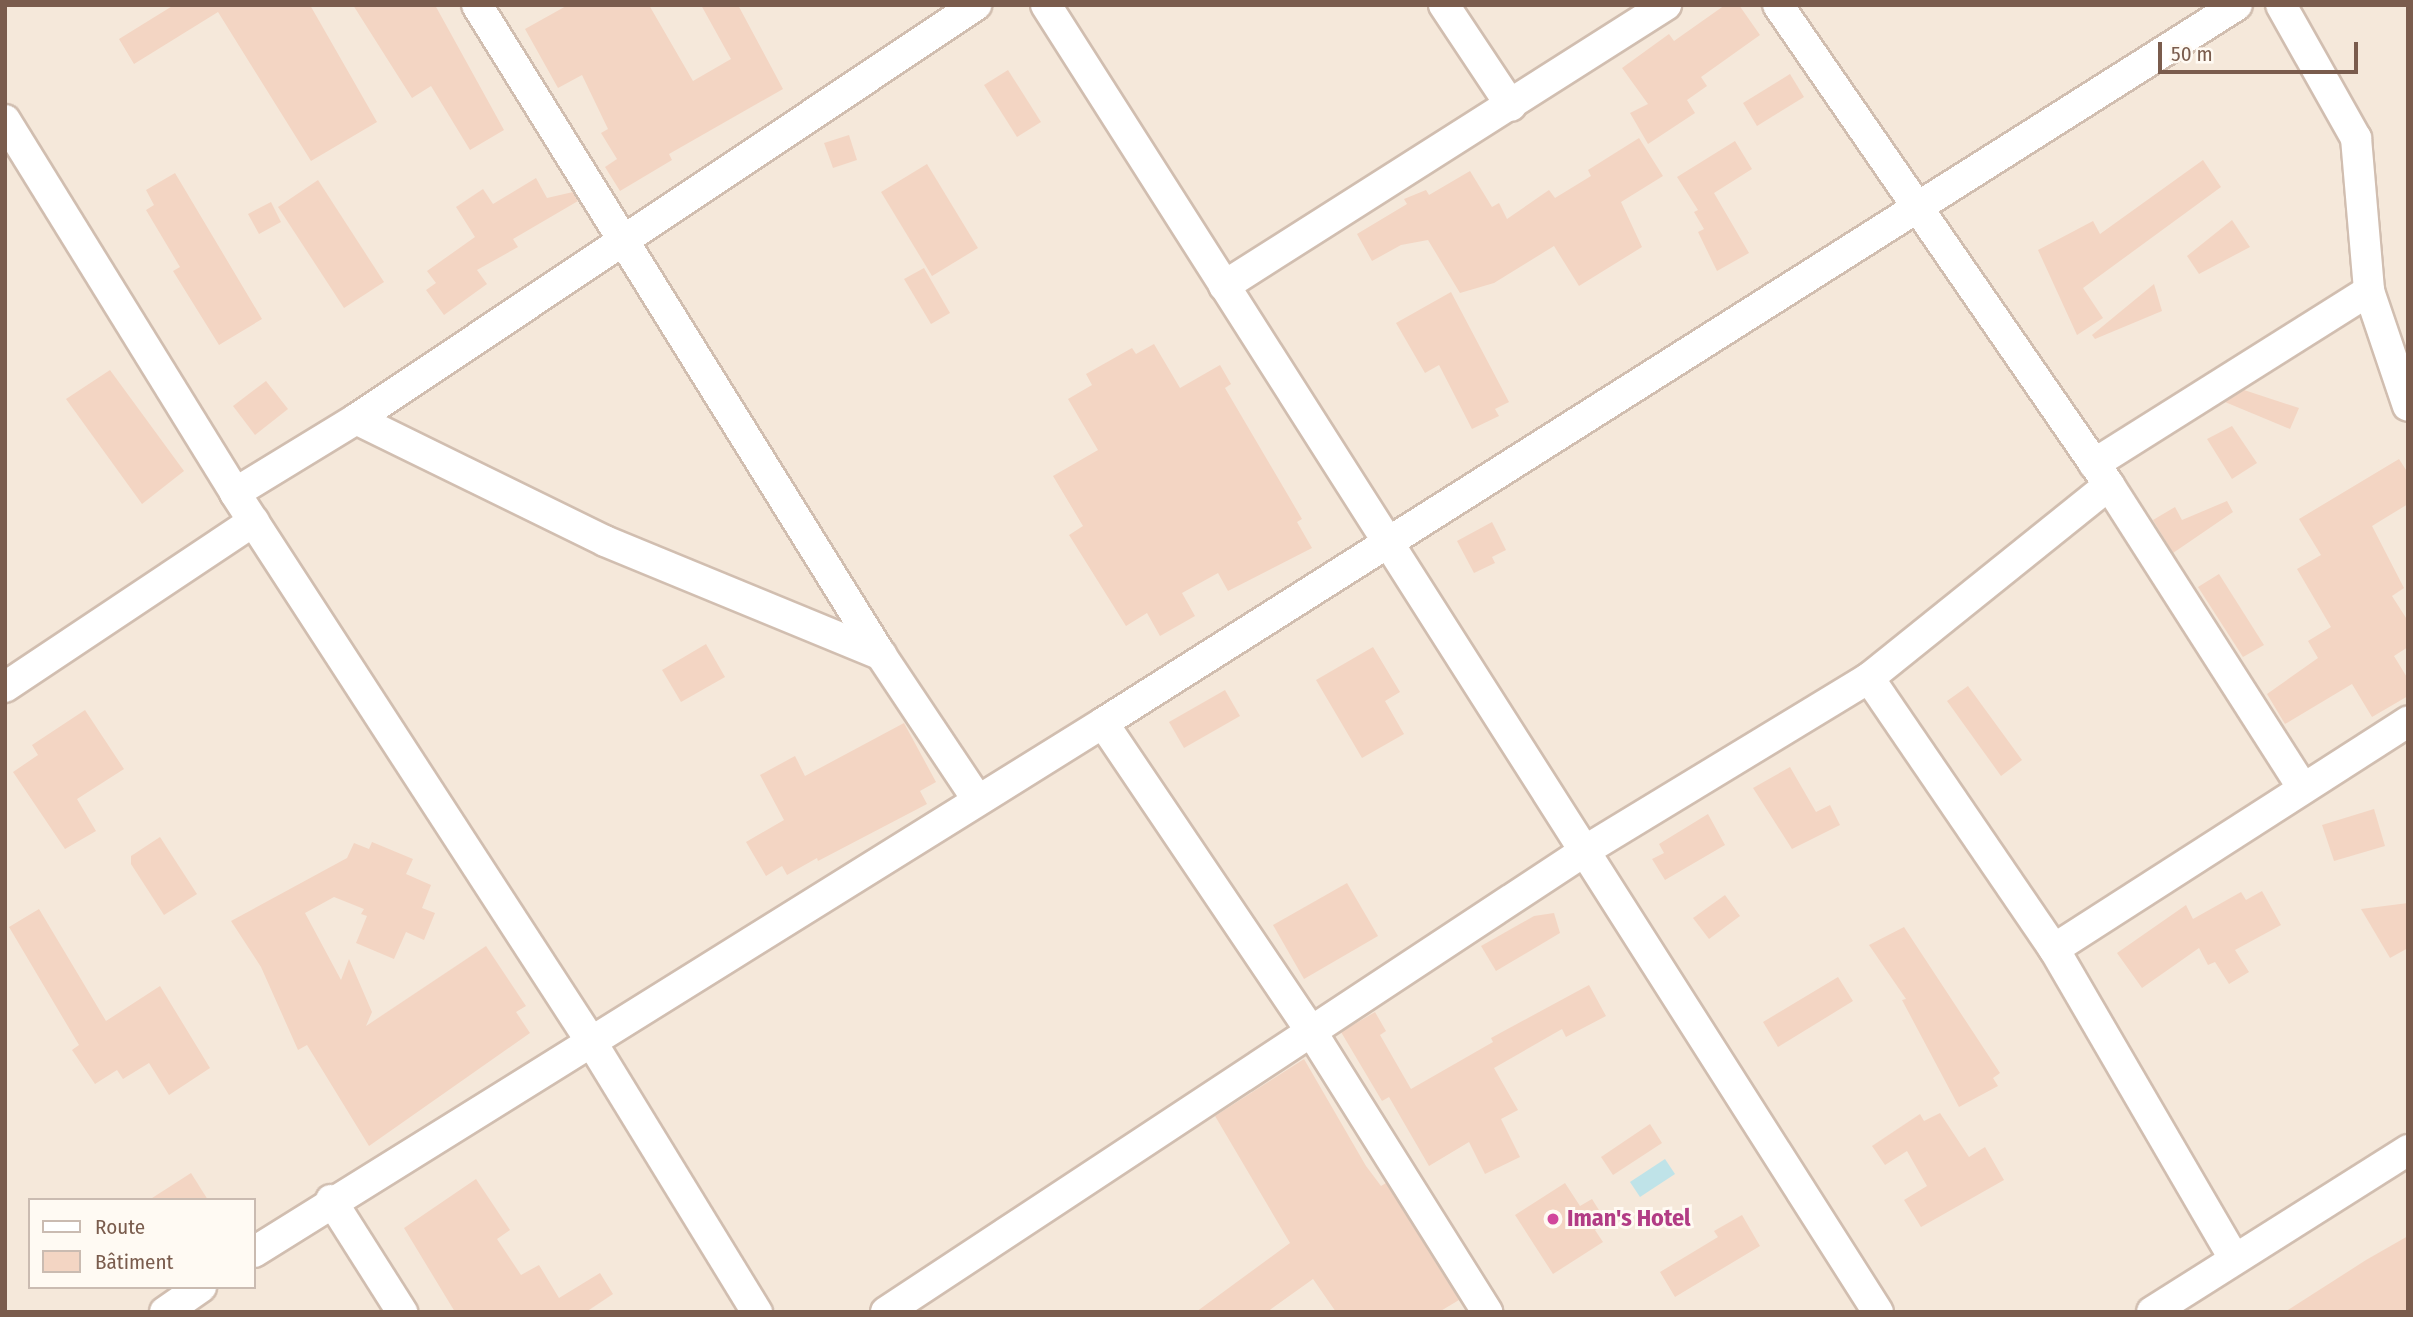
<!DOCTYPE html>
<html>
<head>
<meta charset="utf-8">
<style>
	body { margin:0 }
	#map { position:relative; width:2413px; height:1317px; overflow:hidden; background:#fdf6ec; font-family:"Fira Sans Condensed",sans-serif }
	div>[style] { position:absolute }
	.residential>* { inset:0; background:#f5e8da }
	.water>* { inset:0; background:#bfe3e8 }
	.building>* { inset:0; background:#f3d5c3 }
	.roads { filter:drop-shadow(2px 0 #d1beb0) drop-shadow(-2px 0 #d1beb0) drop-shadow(0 2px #d1beb0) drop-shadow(0 -2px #d1beb0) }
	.street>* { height:30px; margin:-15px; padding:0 15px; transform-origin:15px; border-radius:15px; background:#fff }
	.dots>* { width:19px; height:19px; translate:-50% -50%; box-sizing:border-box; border:4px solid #fffaf3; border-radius:50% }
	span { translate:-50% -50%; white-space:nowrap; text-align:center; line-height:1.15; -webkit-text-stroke:6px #fffaf3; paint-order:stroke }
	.hotel-label { font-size:24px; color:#b23c85; font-weight:700 }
	.left { translate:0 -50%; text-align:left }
	.frame { position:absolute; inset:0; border:7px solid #7a5c4d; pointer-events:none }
	.legend { position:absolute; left:28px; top:1198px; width:228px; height:91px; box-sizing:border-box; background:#fffaf3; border:2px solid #cabbb1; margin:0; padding:9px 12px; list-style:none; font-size:21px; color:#7a5c4d }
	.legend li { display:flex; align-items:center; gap:14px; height:35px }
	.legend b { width:35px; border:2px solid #cabbb1 }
	.scale { position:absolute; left:2158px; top:42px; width:200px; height:32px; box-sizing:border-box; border:4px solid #7a5c4d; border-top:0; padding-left:9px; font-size:21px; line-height:24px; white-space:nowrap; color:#7a5c4d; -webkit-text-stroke:5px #fffaf3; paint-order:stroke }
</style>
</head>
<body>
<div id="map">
	<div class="residential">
		<i style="clip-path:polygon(evenodd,5px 5px,2408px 5px,2408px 1312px,5px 1312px,5px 5px,30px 1200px,254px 1200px,254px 1287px,30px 1287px,30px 1200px)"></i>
	</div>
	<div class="water">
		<i style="clip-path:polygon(1665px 1159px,1675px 1174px,1640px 1197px,1630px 1182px)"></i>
	</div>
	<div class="building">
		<i style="clip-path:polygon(174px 5px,310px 5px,377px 122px,311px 161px,218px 12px,134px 64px,119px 39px)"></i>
		<i style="clip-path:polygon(353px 5px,435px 5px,504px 130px,470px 150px,431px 86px,412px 98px)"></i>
		<i style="clip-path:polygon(568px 5px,649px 5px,693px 81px,731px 59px,701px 5px,738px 5px,783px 89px,669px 154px,672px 160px,620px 191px,605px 167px,617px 159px,601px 133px,608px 129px,582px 75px,558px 88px,525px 29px)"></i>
		<i style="clip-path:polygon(1725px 5px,1739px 5px,1760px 35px,1701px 77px,1707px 86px,1687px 100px,1695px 113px,1648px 144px,1630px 113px,1648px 104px,1622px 68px,1669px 34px,1674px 41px)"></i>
		<i style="clip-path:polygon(1008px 70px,1041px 122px,1017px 137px,984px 85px)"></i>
		<i style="clip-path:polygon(1790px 74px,1804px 97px,1757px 126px,1743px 103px)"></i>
		<i style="clip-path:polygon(849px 135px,857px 160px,833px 168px,824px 143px)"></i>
		<i style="clip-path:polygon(1639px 138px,1663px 176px,1621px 202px,1642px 247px,1579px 286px,1554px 246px,1494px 283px,1460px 293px,1428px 240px,1401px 245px,1372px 261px,1357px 234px,1407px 204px,1404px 199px,1426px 190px,1429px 195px,1470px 171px,1492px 207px,1499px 203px,1507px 219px,1549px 190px,1555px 198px,1591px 176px,1588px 170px)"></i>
		<i style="clip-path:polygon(1735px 141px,1752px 169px,1714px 193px,1749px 253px,1717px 271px,1698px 232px,1704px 229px,1694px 212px,1698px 210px,1677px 177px)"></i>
		<i style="clip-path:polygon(2203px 160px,2221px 187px,2083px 288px,2103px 318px,2077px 335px,2038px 250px,2093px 221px,2100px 234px)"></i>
		<i style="clip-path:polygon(927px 164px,978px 248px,932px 276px,881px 192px)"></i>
		<i style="clip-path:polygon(175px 173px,262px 319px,219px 345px,173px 271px,180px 267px,146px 210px,154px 205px,146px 190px)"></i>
		<i style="clip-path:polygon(536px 178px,547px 198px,573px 192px,578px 201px,513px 239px,518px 247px,477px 270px,487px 284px,444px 315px,426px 290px,436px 283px,427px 271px,475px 237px,456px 207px,483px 189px,493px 204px)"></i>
		<i style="clip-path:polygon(318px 180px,384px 282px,344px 308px,278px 207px)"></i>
		<i style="clip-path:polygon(271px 202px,281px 222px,259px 234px,248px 214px)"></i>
		<i style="clip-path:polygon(2232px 220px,2250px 247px,2199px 274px,2187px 256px)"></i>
		<i style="clip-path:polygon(924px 268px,950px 313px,931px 324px,904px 279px)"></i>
		<i style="clip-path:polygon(2154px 284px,2162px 311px,2095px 339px,2092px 335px)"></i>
		<i style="clip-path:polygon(1451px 292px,1509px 402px,1495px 409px,1499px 416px,1472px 429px,1439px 365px,1425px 373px,1396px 323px)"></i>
		<i style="clip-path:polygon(1154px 344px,1180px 388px,1220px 365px,1231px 384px,1225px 388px,1302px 519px,1297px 522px,1312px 548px,1228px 591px,1218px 573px,1182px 593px,1195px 616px,1160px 636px,1147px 613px,1126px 626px,1069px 535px,1083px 526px,1053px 476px,1098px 450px,1068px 399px,1092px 385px,1086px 374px,1132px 348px,1136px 354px)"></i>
		<i style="clip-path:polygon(110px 370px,184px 471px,142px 504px,66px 399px)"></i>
		<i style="clip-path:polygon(266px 381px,288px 409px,255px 435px,233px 406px)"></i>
		<i style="clip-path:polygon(2244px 390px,2299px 408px,2290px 429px,2225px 402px)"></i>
		<i style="clip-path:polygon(2232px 426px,2257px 463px,2232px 479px,2207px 439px)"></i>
		<i style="clip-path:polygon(2399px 459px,2408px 473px,2408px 504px,2372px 526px,2404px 588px,2392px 596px,2408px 621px,2408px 647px,2394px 656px,2408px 679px,2408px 696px,2372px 717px,2352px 684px,2285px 724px,2267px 694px,2318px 658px,2308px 641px,2331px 627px,2297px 569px,2321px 555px,2299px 519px)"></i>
		<i style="clip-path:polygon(2227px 501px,2233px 512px,2173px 553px,2153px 520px,2175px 507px,2182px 520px)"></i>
		<i style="clip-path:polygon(1492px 522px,1506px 550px,1492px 557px,1495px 563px,1474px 573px,1457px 541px)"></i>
		<i style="clip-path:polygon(2219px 574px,2264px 645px,2243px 657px,2198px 587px)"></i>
		<i style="clip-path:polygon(706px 644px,725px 677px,681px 702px,662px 670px)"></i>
		<i style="clip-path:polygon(1373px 647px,1400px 692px,1385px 701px,1404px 734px,1362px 758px,1316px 680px)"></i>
		<i style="clip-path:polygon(1968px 686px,2022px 760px,2001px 776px,1947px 701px)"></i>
		<i style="clip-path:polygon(1225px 690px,1240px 716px,1184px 748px,1169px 722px)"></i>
		<i style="clip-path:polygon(85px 710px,124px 769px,77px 799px,96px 831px,65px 849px,13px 772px,38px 755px,32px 745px)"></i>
		<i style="clip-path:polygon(904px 723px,936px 782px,920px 791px,927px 804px,818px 861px,817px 858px,787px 875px,782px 866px,766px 876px,746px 842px,784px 820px,760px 775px,795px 756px,805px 776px)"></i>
		<i style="clip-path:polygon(1790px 767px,1816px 812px,1830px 805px,1840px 825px,1792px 849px,1753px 788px)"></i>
		<i style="clip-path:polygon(2374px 809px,2385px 846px,2334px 861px,2322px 825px)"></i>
		<i style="clip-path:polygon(1708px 814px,1725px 845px,1665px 880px,1652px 859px,1664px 853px,1659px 844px)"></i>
		<i style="clip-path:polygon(160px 837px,197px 894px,164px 915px,131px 864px,131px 856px)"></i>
		<i style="clip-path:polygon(372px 842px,413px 859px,406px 874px,431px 885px,422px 908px,435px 913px,424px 940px,406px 932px,394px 959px,356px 943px,367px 916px,361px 914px,364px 909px,334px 897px,305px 913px,341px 980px,349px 959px,372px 1012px,366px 1026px,486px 946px,526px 1006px,516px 1012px,530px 1033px,369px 1146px,307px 1045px,298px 1050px,261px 967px,231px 921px,347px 858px,354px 843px,369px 849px)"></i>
		<i style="clip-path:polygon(1347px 883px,1378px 936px,1304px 979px,1273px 925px)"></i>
		<i style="clip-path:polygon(2262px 891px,2281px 925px,2235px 950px,2249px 972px,2229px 984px,2215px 962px,2208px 965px,2199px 948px,2142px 988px,2117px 953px,2186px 905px,2193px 919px,2241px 892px,2246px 900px)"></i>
		<i style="clip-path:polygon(1725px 895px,1740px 916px,1709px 939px,1693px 918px)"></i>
		<i style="clip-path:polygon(2408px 903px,2408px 948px,2390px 958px,2361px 909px)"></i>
		<i style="clip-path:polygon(39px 909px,106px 1021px,160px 986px,210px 1068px,169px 1095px,149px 1063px,123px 1079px,117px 1070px,95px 1084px,72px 1050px,79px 1045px,9px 927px)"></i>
		<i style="clip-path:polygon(1554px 913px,1560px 933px,1496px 971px,1481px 946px,1534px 916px)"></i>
		<i style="clip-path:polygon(1904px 927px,2000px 1073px,1993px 1078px,1998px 1086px,1959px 1107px,1902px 1000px,1906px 999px,1869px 945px)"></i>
		<i style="clip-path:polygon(1838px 977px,1853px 1001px,1778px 1047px,1763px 1022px)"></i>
		<i style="clip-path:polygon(1589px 985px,1606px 1016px,1566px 1037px,1562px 1029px,1494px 1068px,1518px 1110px,1501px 1119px,1520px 1157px,1485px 1174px,1469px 1142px,1429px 1166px,1389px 1097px,1382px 1101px,1341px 1032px,1375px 1012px,1386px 1031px,1380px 1035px,1411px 1089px,1493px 1042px,1491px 1038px)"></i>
		<i style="clip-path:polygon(1304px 1059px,1366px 1166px,1381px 1186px,1386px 1183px,1459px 1300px,1439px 1312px,1336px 1312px,1313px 1279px,1267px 1312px,1196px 1312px,1290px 1243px,1215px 1116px)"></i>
		<i style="clip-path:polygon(1940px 1113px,1969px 1157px,1985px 1147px,2004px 1180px,1921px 1227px,1904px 1200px,1927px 1186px,1907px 1151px,1885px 1165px,1872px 1146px,1920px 1114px,1924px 1121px)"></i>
		<i style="clip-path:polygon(1650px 1124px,1662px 1143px,1613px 1175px,1601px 1157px)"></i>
		<i style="clip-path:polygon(191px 1173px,208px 1200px,149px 1200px)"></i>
		<i style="clip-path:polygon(476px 1179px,510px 1230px,497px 1239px,521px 1275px,539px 1265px,559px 1298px,600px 1273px,613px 1294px,586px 1312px,455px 1312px,404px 1228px)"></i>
		<i style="clip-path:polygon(1565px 1183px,1580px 1206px,1592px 1199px,1607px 1223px,1595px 1230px,1603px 1242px,1553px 1274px,1515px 1215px)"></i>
		<i style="clip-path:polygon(1742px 1215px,1760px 1246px,1675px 1297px,1660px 1272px,1718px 1237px,1714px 1231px)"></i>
		<i style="clip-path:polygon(2408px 1236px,2408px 1312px,2285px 1312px,2366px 1260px)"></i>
	</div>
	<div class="roads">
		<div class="street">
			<i style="left:477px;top:5px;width:765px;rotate:58.14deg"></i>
			<i style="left:881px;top:655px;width:173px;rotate:56.3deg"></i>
			<i style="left:1046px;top:5px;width:1549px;rotate:57.52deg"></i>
			<i style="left:1444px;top:5px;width:121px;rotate:56.4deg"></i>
			<i style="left:1778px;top:5px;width:583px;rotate:55.41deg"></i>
			<i style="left:2109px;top:485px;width:360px;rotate:57.4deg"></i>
			<i style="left:2281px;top:5px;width:153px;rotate:60.6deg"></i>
			<i style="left:2356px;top:138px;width:154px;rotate:85.1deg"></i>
			<i style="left:2369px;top:291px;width:121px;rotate:71.3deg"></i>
			<i style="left:5px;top:120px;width:438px;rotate:58.3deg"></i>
			<i style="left:235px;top:493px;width:656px;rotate:57.01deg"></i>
			<i style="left:592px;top:1043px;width:316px;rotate:58.5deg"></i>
			<i style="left:1224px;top:286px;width:524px;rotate:-32.45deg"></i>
			<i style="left:356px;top:419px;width:277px;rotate:26.1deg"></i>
			<i style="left:605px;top:541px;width:299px;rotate:22.4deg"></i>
			<i style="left:2094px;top:464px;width:325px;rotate:-32.2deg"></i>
			<i style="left:235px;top:493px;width:142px;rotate:-31.4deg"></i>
			<i style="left:356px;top:419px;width:746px;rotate:-33.73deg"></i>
			<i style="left:1869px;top:678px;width:328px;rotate:55.7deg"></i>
			<i style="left:2054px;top:949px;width:358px;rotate:59.8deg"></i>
			<i style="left:5px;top:687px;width:299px;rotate:-33.7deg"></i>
			<i style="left:1103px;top:723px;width:372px;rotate:56deg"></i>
			<i style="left:1311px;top:1031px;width:332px;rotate:57.9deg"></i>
			<i style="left:2054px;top:949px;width:421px;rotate:-32.7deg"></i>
			<i style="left:331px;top:1200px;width:133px;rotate:57.6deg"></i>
			<i style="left:254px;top:1252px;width:1000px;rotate:-31.93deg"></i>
			<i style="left:1103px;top:723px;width:1342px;rotate:-32.34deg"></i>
			<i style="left:165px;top:1312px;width:44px;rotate:-34.8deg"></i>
			<i style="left:886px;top:1312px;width:839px;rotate:-33.42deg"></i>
			<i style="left:1586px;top:850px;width:331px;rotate:-31.3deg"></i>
			<i style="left:1869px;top:678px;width:308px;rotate:-38.8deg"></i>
			<i style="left:2152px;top:1312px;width:303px;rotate:-32.3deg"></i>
		</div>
	</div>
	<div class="dots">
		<i style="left:1553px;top:1219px;background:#d1479c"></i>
	</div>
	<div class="hotel-label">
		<span class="left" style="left:1567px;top:1219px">Iman's Hotel</span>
	</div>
	<div class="frame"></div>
	<ul class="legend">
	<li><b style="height:9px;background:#fff"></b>Route</li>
	<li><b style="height:19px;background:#f3d5c3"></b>Bâtiment</li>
	</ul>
	<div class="scale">50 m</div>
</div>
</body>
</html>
